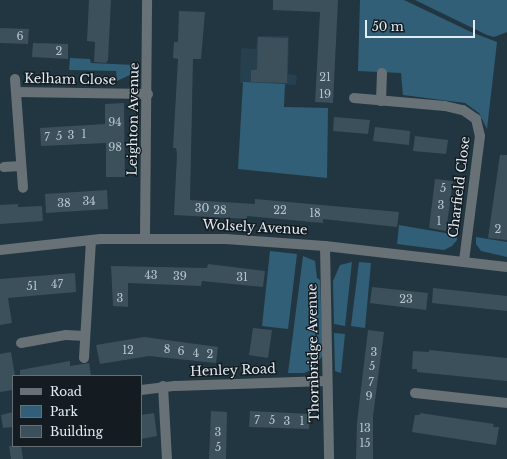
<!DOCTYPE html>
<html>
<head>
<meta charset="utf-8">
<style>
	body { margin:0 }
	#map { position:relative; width:507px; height:459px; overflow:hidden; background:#223641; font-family:"Libre Baskerville",serif }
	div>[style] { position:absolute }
	.built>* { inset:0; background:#27404f }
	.green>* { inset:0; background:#315f77 }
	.building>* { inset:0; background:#3c505c }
	.minor>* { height:10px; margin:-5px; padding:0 5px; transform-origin:5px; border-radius:5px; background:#677176 }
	span { translate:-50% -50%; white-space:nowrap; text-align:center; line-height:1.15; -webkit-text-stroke:3px #141c21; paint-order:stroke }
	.number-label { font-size:11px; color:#b7c5cd }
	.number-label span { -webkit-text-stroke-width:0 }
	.street-label { font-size:13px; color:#e0ecf3 }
	.legend { position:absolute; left:12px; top:375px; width:130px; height:72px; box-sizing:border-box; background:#141c21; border:1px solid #666f75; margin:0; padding:5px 7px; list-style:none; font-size:12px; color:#e0ecf3 }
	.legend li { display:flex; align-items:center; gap:8px; height:20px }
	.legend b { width:20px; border:1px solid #666f75 }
	.scale { position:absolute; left:365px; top:20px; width:110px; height:18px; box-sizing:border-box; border:2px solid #e0ecf3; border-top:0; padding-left:5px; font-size:12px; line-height:14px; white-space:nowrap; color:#e0ecf3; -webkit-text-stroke:3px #141c21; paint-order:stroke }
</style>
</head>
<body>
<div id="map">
	<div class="built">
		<i style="clip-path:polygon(257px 36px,289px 36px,288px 74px,297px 75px,296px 85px,240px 83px,241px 48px,256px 49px)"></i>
	</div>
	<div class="green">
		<i style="clip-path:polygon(360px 0,404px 0,471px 32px,497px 42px,487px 129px,479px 113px,465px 103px,403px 95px,401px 73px,358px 71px)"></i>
		<i style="clip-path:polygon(415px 0,507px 0,507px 32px,494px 37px,487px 35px)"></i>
		<i style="clip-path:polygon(70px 58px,90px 59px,91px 63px,135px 65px,130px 75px,117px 81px,116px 71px,69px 70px)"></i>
		<i style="clip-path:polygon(243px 82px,285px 84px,284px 107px,328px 108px,327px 178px,238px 169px)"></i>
		<i style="clip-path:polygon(399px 225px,457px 235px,457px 240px,452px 246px,444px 250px,397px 244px)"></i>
		<i style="clip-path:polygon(476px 237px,507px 242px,507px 257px,481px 251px,476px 244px)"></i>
		<i style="clip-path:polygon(270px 251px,297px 254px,288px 329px,262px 326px)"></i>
		<i style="clip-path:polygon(303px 256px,315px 261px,317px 278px,320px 280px,323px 355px,313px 369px,304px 373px,288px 373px)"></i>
		<i style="clip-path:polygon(352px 262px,345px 326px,334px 324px,333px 281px,340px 265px)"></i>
		<i style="clip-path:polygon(359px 262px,371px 263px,365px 328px,351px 326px)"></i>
		<i style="clip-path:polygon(334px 333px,345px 334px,341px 373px,335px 371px)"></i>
	</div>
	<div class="building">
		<i style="clip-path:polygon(89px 0,111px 0,108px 60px,106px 63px,94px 62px,95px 42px,87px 41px)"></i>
		<i style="clip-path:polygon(273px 0,338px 0,333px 103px,315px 102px,320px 12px,273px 10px)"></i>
		<i style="clip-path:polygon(179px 11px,205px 12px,201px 59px,193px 59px,190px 200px,255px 204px,255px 199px,399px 212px,397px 227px,323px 219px,323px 223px,247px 216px,247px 219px,174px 215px,177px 154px,176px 148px,173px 148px,178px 59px,173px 58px,174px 42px,178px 42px)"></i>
		<i style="clip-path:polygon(0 28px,29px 29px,28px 44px,0 43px)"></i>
		<i style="clip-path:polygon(258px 37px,288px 38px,287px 83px,251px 82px,251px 70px,257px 70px)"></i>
		<i style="clip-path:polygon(33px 43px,68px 44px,68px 59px,32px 57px)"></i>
		<i style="clip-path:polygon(124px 103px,125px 177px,106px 177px,106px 143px,41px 146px,40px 128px,105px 124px,105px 104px)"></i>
		<i style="clip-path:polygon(334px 117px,370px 120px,368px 134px,333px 131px)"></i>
		<i style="clip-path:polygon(375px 127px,410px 131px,409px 145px,373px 141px)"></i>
		<i style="clip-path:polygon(415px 136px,448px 140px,446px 154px,413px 151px)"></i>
		<i style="clip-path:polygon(500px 155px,507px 155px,507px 240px,488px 238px)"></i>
		<i style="clip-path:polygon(435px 179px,453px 181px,446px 231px,429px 228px)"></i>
		<i style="clip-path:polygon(107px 190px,108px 209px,46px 213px,45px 194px)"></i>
		<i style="clip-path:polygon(18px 204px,18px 207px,42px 206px,43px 221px,0 224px,0 205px)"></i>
		<i style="clip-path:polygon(208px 264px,265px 271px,263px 287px,202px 281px,201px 286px,128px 283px,128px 307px,113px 306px,111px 266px,207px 268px)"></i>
		<i style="clip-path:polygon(75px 273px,76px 292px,8px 298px,12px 323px,0 325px,0 279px)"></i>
		<i style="clip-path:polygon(372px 287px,428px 293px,426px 310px,370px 303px)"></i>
		<i style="clip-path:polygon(433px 288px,507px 296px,507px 311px,432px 303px)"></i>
		<i style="clip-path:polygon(253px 328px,272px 330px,268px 358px,249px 355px)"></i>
		<i style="clip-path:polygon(368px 330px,384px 332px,373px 416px,373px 459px,356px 459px,357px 422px)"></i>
		<i style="clip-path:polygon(144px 337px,218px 347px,216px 363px,149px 356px,100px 364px,96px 345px)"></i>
		<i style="clip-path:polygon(429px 350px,507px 358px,507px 381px,417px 372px,417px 369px,412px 369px,413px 351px,429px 352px)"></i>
		<i style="clip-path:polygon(11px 352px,15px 376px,13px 390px,0 392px,0 354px)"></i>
		<i style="clip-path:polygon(70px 361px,70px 366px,89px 363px,91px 376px,20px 376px,20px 370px)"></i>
		<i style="clip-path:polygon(211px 411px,227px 412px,226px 459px,209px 459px)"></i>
		<i style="clip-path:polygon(250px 411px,310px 414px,309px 429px,249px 427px)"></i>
		<i style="clip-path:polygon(13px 412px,13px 427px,3px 428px,1px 415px)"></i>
		<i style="clip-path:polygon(154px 413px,157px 436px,141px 439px,141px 415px)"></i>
		<i style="clip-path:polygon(420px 413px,494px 424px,493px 427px,499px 427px,496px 445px,412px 432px,415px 415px,420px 415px)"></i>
		<i style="clip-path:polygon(9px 446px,21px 446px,23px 459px,11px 459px)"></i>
	</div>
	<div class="minor">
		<i style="left:15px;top:79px;width:109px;rotate:85.8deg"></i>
		<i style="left:17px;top:92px;width:131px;rotate:0.9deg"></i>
		<i style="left:354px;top:98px;width:91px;rotate:5deg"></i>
		<i style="left:445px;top:106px;width:18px;rotate:13deg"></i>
		<i style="left:463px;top:110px;width:16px;rotate:35deg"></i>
		<i style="left:476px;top:119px;width:17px;rotate:77deg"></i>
		<i style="left:480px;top:136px;width:126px;rotate:97.3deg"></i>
		<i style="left:381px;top:101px;width:28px;rotate:-88deg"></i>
		<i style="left:4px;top:167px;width:17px;rotate:-3deg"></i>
		<i style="left:145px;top:237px;width:237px;rotate:-89.5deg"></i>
		<i style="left:325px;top:246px;width:213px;rotate:88.9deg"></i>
		<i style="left:0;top:250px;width:101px;rotate:-6.3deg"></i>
		<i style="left:100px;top:239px;width:126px"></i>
		<i style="left:226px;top:239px;width:99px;rotate:4deg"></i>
		<i style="left:325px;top:246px;width:183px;rotate:6.6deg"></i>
		<i style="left:21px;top:343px;width:46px;rotate:-10.1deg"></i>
		<i style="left:66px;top:335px;width:19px;rotate:3deg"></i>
		<i style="left:84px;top:358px;width:118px;rotate:-86.6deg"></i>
		<i style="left:163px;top:386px;width:73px;rotate:86.9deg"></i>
		<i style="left:141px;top:390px;width:34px;rotate:-7deg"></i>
		<i style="left:175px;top:386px;width:152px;rotate:-1.9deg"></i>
		<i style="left:415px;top:393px;width:93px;rotate:6.2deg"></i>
	</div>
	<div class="number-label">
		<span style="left:20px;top:36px">6</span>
		<span style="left:59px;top:51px">2</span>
		<span style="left:325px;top:77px">21</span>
		<span style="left:325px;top:94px">19</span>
		<span style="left:115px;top:122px">94</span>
		<span style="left:84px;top:134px">1</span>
		<span style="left:71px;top:135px">3</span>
		<span style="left:59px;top:136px">5</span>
		<span style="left:47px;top:137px">7</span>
		<span style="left:115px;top:147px">98</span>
		<span style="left:443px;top:188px">5</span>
		<span style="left:89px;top:201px">34</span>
		<span style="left:64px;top:203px">38</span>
		<span style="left:441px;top:205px">3</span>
		<span style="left:202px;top:208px">30</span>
		<span style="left:220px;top:210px">28</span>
		<span style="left:280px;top:210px">22</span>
		<span style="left:315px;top:213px">18</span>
		<span style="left:439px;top:221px">1</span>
		<span style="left:498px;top:229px">2</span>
		<span style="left:151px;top:275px">43</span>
		<span style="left:180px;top:276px">39</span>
		<span style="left:242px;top:277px">31</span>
		<span style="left:57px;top:284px">47</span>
		<span style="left:32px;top:286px">51</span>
		<span style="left:120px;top:298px">3</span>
		<span style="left:406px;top:299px">23</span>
		<span style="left:167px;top:349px">8</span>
		<span style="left:128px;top:350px">12</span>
		<span style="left:181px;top:351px">6</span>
		<span style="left:374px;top:352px">3</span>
		<span style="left:196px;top:353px">4</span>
		<span style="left:210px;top:354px">2</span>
		<span style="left:372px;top:366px">5</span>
		<span style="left:371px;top:382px">7</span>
		<span style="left:369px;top:396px">9</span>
		<span style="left:257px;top:420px">7</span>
		<span style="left:272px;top:420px">5</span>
		<span style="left:287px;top:421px">3</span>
		<span style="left:302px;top:421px">1</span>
		<span style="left:365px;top:428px">13</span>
		<span style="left:218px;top:432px">3</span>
		<span style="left:365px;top:443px">15</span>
		<span style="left:218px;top:447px">5</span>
	</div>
	<div class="street-label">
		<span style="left:70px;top:80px;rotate:1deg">Kelham Close</span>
		<span style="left:134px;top:119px;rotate:-89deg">Leighton Avenue</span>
		<span style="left:460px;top:187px;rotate:-83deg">Charfield Close</span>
		<span style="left:255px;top:228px;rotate:3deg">Wolsely Avenue</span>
		<span style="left:314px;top:353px;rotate:-91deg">Thornbridge Avenue</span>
		<span style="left:233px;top:371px;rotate:-2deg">Henley Road</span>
	</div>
	<ul class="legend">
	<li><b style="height:5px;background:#677176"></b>Road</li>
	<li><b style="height:11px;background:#315f77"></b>Park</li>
	<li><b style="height:11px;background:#3c505c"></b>Building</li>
	</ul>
	<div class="scale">50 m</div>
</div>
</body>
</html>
